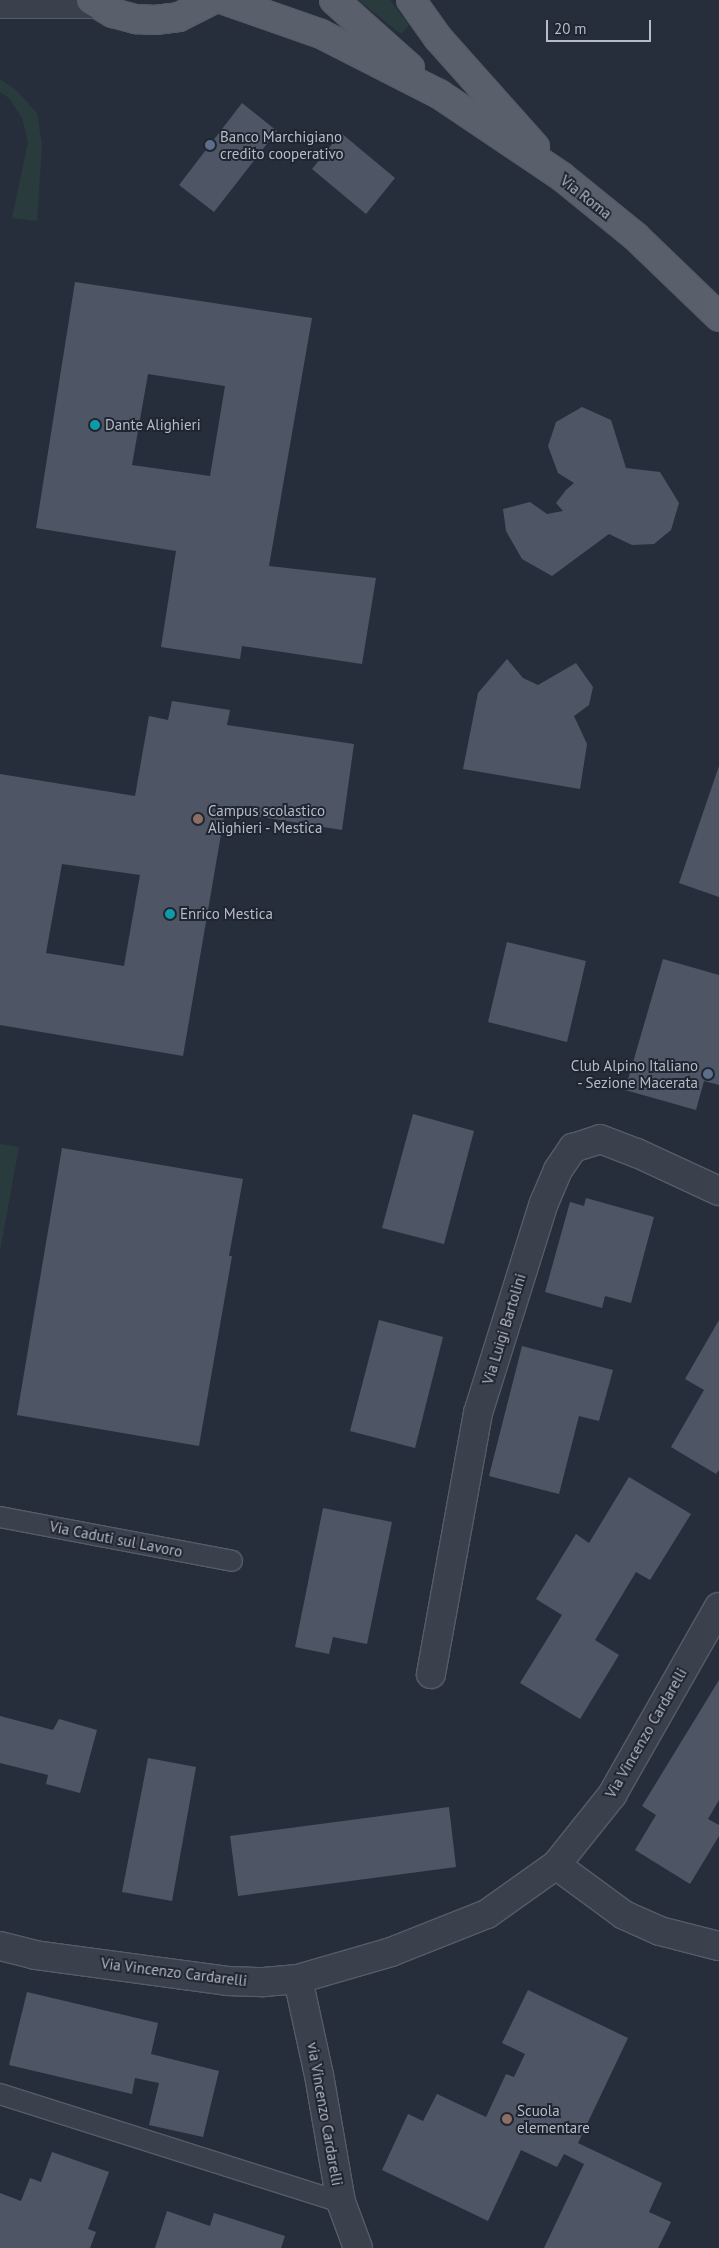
<!DOCTYPE html>
<html>
<head>
<meta charset="utf-8">
<style>
	body { margin:0 }
	#map { position:relative; width:719px; height:2248px; overflow:hidden; background:#272e3b; font-family:"PT Sans",sans-serif }
	div>[style] { position:absolute }
	.green>* { inset:0; background:#2a3b3d }
	.building>* { inset:0; background:#4e5665 }
	.roads { filter:drop-shadow(1px 0 #565c67) drop-shadow(-1px 0 #565c67) drop-shadow(0 1px #565c67) drop-shadow(0 -1px #565c67) }
	.lane>* { height:20px; margin:-10px; padding:0 10px; transform-origin:10px; border-radius:10px; background:#3b414c }
	.street>* { height:28px; margin:-14px; padding:0 14px; transform-origin:14px; border-radius:14px; background:#3b414c }
	.primary>* { height:28px; margin:-14px; padding:0 14px; transform-origin:14px; border-radius:14px; background:#59606b }
	.dots>* { width:14px; height:14px; translate:-50% -50%; box-sizing:border-box; border:2px solid #202631; border-radius:50% }
	span { translate:-50% -50%; white-space:nowrap; text-align:center; line-height:1.15; -webkit-text-stroke:4px #202631; paint-order:stroke }
	.poi-label { font-size:15px; color:#b6bcc7 }
	.left { translate:0 -50%; text-align:left }
	.right { translate:-100% -50%; text-align:right }
	.street-label { font-size:15px; color:#b6bcc7 }
	.scale { position:absolute; left:546px; top:20px; width:105px; height:22px; box-sizing:border-box; border:2px solid #b6bcc7; border-top:0; padding-left:6px; font-size:15px; line-height:18px; white-space:nowrap; color:#b6bcc7; -webkit-text-stroke:4px #202631; paint-order:stroke }
</style>
</head>
<body>
<div id="map">
	<div class="green">
		<i style="clip-path:polygon(358px 0,390px 0,409px 25px,401px 34px)"></i>
		<i style="clip-path:polygon(0 79px,16px 90px,37px 113px,42px 145px,37px 221px,12px 218px,28px 142px,22px 118px,9px 98px,0 92px)"></i>
		<i style="clip-path:polygon(0 1144px,19px 1147px,0 1251px)"></i>
	</div>
	<div class="building">
		<i style="clip-path:polygon(242px 103px,277px 131px,214px 212px,179px 185px)"></i>
		<i style="clip-path:polygon(341px 133px,395px 178px,366px 214px,312px 169px)"></i>
		<i style="clip-path:polygon(evenodd,75px 282px,312px 318px,269px 566px,376px 578px,362px 664px,242px 646px,240px 659px,161px 647px,176px 551px,36px 528px,75px 282px,148px 374px,225px 386px,210px 476px,132px 465px,148px 374px)"></i>
		<i style="clip-path:polygon(582px 407px,611px 420px,626px 468px,660px 472px,679px 503px,671px 530px,654px 544px,632px 545px,609px 534px,552px 576px,522px 559px,506px 531px,503px 509px,530px 502px,547px 514px,563px 511px,556px 503px,566px 490px,574px 483px,558px 473px,548px 446px,556px 422px)"></i>
		<i style="clip-path:polygon(507px 659px,523px 678px,538px 685px,576px 663px,593px 687px,589px 705px,574px 716px,587px 744px,580px 789px,463px 769px,478px 693px)"></i>
		<i style="clip-path:polygon(evenodd,172px 701px,230px 710px,227px 725px,354px 744px,342px 830px,225px 811px,183px 1056px,0 1025px,0 774px,135px 796px,149px 716px,168px 720px,172px 701px,62px 864px,140px 875px,124px 966px,46px 953px,62px 864px)"></i>
		<i style="clip-path:polygon(719px 766px,719px 897px,679px 883px)"></i>
		<i style="clip-path:polygon(507px 942px,586px 961px,567px 1042px,488px 1022px)"></i>
		<i style="clip-path:polygon(663px 959px,719px 975px,719px 1085px,704px 1081px,696px 1110px,625px 1090px)"></i>
		<i style="clip-path:polygon(413px 1114px,474px 1131px,444px 1244px,382px 1228px)"></i>
		<i style="clip-path:polygon(62px 1148px,243px 1179px,229px 1256px,232px 1256px,199px 1446px,17px 1415px)"></i>
		<i style="clip-path:polygon(586px 1198px,654px 1217px,631px 1303px,605px 1296px,602px 1308px,545px 1292px,570px 1202px,584px 1206px)"></i>
		<i style="clip-path:polygon(379px 1320px,443px 1337px,415px 1448px,350px 1431px)"></i>
		<i style="clip-path:polygon(719px 1320px,719px 1470px,716px 1474px,671px 1447px,704px 1390px,685px 1379px)"></i>
		<i style="clip-path:polygon(522px 1346px,613px 1370px,599px 1421px,579px 1416px,559px 1494px,489px 1476px)"></i>
		<i style="clip-path:polygon(629px 1477px,691px 1514px,650px 1580px,636px 1572px,595px 1640px,619px 1655px,580px 1719px,520px 1683px,562px 1615px,536px 1599px,576px 1534px,589px 1543px)"></i>
		<i style="clip-path:polygon(323px 1508px,392px 1522px,367px 1644px,333px 1637px,329px 1654px,295px 1647px)"></i>
		<i style="clip-path:polygon(719px 1680px,719px 1800px,708px 1819px,719px 1825px,719px 1836px,690px 1884px,635px 1850px,656px 1815px,642px 1806px)"></i>
		<i style="clip-path:polygon(0 1716px,53px 1730px,59px 1719px,97px 1730px,80px 1793px,46px 1784px,48px 1775px,0 1763px)"></i>
		<i style="clip-path:polygon(148px 1758px,196px 1767px,172px 1901px,122px 1892px)"></i>
		<i style="clip-path:polygon(449px 1807px,456px 1867px,238px 1896px,230px 1836px)"></i>
		<i style="clip-path:polygon(528px 1990px,628px 2038px,578px 2143px,662px 2183px,649px 2212px,671px 2222px,658px 2248px,544px 2248px,584px 2164px,564px 2154px,557px 2167px,521px 2150px,488px 2221px,382px 2170px,408px 2114px,423px 2121px,437px 2094px,486px 2117px,506px 2074px,514px 2077px,525px 2054px,502px 2043px)"></i>
		<i style="clip-path:polygon(27px 1992px,158px 2023px,151px 2054px,219px 2071px,203px 2137px,149px 2125px,159px 2083px,135px 2078px,132px 2094px,9px 2065px)"></i>
		<i style="clip-path:polygon(52px 2152px,109px 2172px,88px 2229px,96px 2232px,90px 2248px,0 2248px,0 2193px,21px 2201px,30px 2178px,41px 2182px)"></i>
		<i style="clip-path:polygon(167px 2211px,210px 2226px,214px 2213px,285px 2236px,281px 2248px,155px 2248px)"></i>
	</div>
	<div class="roads">
		<div class="lane">
			<i style="left:0;top:1517px;width:236px;rotate:10.7deg"></i>
			<i style="left:0;top:2094px;width:358px;rotate:17.6deg"></i>
		</div>
		<div class="street">
			<i style="left:0;top:4px;width:95px"></i>
			<i style="left:431px;top:1674px;width:265px;rotate:-79.8deg"></i>
			<i style="left:478px;top:1413px;width:220px;rotate:-72.6deg"></i>
			<i style="left:544px;top:1203px;width:36px;rotate:-67deg"></i>
			<i style="left:558px;top:1170px;width:27px;rotate:-56deg"></i>
			<i style="left:573px;top:1148px;width:28px;rotate:-18deg"></i>
			<i style="left:600px;top:1139px;width:40px;rotate:21deg"></i>
			<i style="left:637px;top:1153px;width:90px;rotate:24.9deg"></i>
			<i style="left:556px;top:1865px;width:84px;rotate:36.3deg"></i>
			<i style="left:624px;top:1915px;width:39px;rotate:24deg"></i>
			<i style="left:660px;top:1931px;width:61px;rotate:14.3deg"></i>
			<i style="left:0;top:1946px;width:36px;rotate:14deg"></i>
			<i style="left:35px;top:1955px;width:194px;rotate:7.7deg"></i>
			<i style="left:227px;top:1981px;width:37px;rotate:2deg"></i>
			<i style="left:264px;top:1982px;width:34px;rotate:-5deg"></i>
			<i style="left:298px;top:1979px;width:97px;rotate:-16.2deg"></i>
			<i style="left:391px;top:1952px;width:103px;rotate:-21.6deg"></i>
			<i style="left:487px;top:1914px;width:85px;rotate:-35.4deg"></i>
			<i style="left:556px;top:1865px;width:90px;rotate:-51.3deg"></i>
			<i style="left:612px;top:1795px;width:216px;rotate:-60.4deg"></i>
			<i style="left:298px;top:1979px;width:98px;rotate:77.7deg"></i>
			<i style="left:319px;top:2075px;width:129px;rotate:80.2deg"></i>
			<i style="left:341px;top:2202px;width:49px;rotate:69.7deg"></i>
		</div>
		<div class="primary">
			<i style="left:91px;top:0;width:26px;rotate:31deg"></i>
			<i style="left:113px;top:13px;width:24px;rotate:15deg"></i>
			<i style="left:136px;top:19px;width:19px;rotate:3deg"></i>
			<i style="left:155px;top:20px;width:24px;rotate:-7deg"></i>
			<i style="left:179px;top:17px;width:37px;rotate:-27deg"></i>
			<i style="left:224px;top:0;width:103px;rotate:19.3deg"></i>
			<i style="left:321px;top:34px;width:132px;rotate:27deg"></i>
			<i style="left:439px;top:94px;width:147px;rotate:33.9deg"></i>
			<i style="left:561px;top:176px;width:97px;rotate:39.1deg"></i>
			<i style="left:636px;top:237px;width:115px;rotate:43.9deg"></i>
			<i style="left:334px;top:0;width:102px;rotate:41.8deg"></i>
			<i style="left:411px;top:0;width:47px;rotate:54.6deg"></i>
			<i style="left:438px;top:38px;width:146px;rotate:48.3deg"></i>
		</div>
	</div>
	<div class="dots">
		<i style="left:210px;top:145px;background:#5c6f8a"></i>
		<i style="left:95px;top:425px;background:#0f9aa8"></i>
		<i style="left:198px;top:819px;background:#8d6e63"></i>
		<i style="left:170px;top:914px;background:#0f9aa8"></i>
		<i style="left:708px;top:1074px;background:#5c6f8a"></i>
		<i style="left:507px;top:2119px;background:#8d6e63"></i>
	</div>
	<div class="poi-label">
		<span class="left" style="left:220px;top:145px">Banco Marchigiano<br>credito cooperativo</span>
		<span class="left" style="left:105px;top:425px">Dante Alighieri</span>
		<span class="left" style="left:208px;top:819px">Campus scolastico<br>Alighieri - Mestica</span>
		<span class="left" style="left:180px;top:914px">Enrico Mestica</span>
		<span class="right" style="left:698px;top:1074px">Club Alpino Italiano<br>- Sezione Macerata</span>
		<span class="left" style="left:517px;top:2119px">Scuola<br>elementare</span>
	</div>
	<div class="street-label">
		<span style="left:586px;top:197px;rotate:38deg">Via Roma</span>
		<span style="left:504px;top:1329px;rotate:-73deg">Via Luigi Bartolini</span>
		<span style="left:116px;top:1539px;rotate:11deg">Via Caduti sul Lavoro</span>
		<span style="left:646px;top:1733px;rotate:-60deg">Via Vincenzo Cardarelli</span>
		<span style="left:174px;top:1972px;rotate:7deg">Via Vincenzo Cardarelli</span>
		<span style="left:325px;top:2114px;rotate:80deg">via Vincenzo Cardarelli</span>
	</div>
	<div class="scale">20 m</div>
</div>
</body>
</html>
